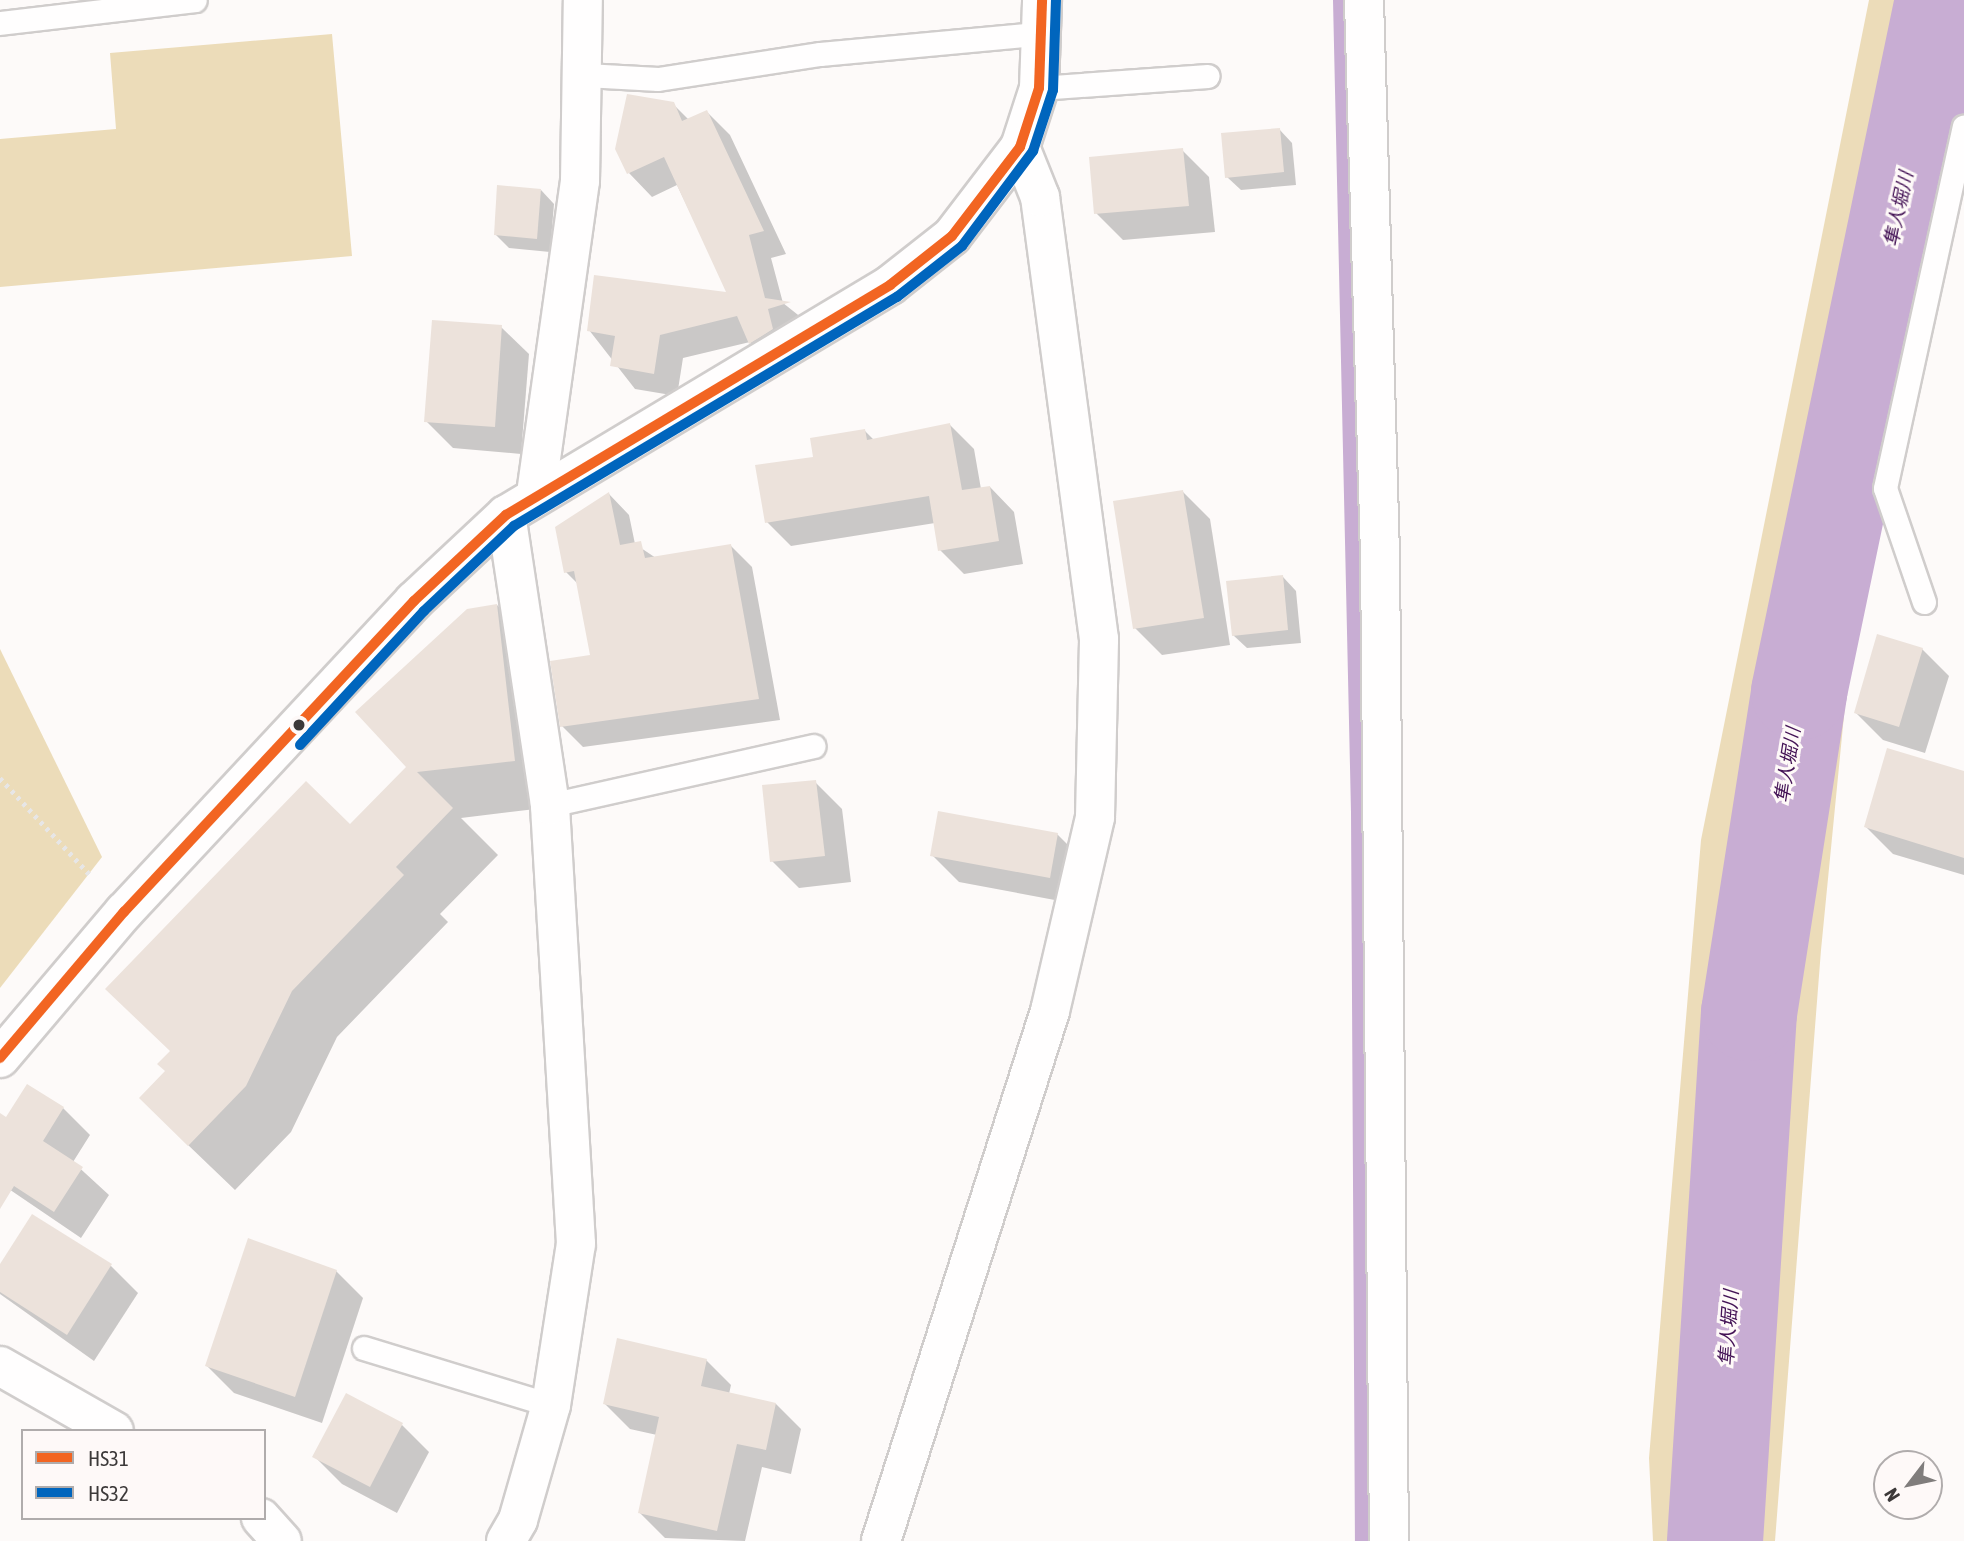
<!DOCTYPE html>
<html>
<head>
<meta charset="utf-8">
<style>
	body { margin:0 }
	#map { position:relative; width:1964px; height:1541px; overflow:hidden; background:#fdfaf9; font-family:"Asap Condensed","Noto Sans JP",sans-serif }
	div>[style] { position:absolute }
	.green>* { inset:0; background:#ecdcb9 }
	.shadow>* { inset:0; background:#0003 }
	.stream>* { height:16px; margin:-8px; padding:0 8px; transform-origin:8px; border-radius:8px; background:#c8add3 }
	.river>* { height:96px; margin:-48px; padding:0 48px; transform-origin:48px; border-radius:48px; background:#c8add3 }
	.building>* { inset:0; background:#ece2db }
	.path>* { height:4.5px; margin-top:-2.25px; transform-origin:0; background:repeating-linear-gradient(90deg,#e7e6e6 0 3.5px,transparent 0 8.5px) }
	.roads { filter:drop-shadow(2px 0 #d0cdcc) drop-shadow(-2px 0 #d0cdcc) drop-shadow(0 2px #d0cdcc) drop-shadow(0 -2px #d0cdcc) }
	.service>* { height:23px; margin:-11.5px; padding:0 11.5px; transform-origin:11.5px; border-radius:11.5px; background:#fffefe }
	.minor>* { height:38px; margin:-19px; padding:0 19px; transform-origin:19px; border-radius:19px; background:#fffefe }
	.bus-1>* { height:10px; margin:-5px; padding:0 5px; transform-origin:5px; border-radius:5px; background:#f26522 }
	.bus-2>* { height:10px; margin:-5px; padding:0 5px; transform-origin:5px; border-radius:5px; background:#0065bd }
	.dots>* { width:19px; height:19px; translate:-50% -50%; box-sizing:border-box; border:4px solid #fef9f8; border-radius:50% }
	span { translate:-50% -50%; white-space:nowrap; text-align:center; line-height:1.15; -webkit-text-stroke:6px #fef9f8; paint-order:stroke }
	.water-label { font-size:19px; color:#431255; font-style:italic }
	.legend { position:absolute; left:21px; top:1429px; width:245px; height:91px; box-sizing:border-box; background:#fef9f8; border:2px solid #b0acac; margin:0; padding:9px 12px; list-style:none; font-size:21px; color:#3c3939 }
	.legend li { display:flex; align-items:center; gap:14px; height:35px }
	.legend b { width:35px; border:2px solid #b0acac }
	.north { position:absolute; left:1873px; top:1450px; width:70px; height:70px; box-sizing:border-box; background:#fef9f8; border:2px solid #b0acac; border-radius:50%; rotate:238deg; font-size:19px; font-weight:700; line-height:28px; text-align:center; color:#3c3939 }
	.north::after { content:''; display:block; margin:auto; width:24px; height:32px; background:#807d7c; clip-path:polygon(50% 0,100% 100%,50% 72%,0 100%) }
</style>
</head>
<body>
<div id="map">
	<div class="green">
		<i style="clip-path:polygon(1869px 0,1922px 0,1748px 841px,1697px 1541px,1653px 1541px,1649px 1458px,1701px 840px)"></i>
		<i style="clip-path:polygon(1957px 0,1964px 0,1964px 44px,1864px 512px,1821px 950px,1775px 1541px,1738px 1541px,1771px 963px,1827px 616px)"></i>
		<i style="clip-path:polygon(332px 34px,352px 256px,0 287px,0 139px,116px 129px,110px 53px)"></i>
		<i style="clip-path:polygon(0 649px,102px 857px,0 988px)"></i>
	</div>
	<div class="shadow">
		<i style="clip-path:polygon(673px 104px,689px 120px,707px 112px,730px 135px,786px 254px,771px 258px,783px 303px,812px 326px,774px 366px,750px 342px,683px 358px,677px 396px,635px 389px,589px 330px,729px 294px,677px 185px,652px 197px,629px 173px)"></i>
		<i style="clip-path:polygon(1279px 129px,1292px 143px,1296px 185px,1241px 190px,1227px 177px)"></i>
		<i style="clip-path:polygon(1182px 150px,1209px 177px,1215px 232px,1123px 240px,1096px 213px)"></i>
		<i style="clip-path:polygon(541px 190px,554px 204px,550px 252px,509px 248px,496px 235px)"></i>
		<i style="clip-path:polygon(501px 327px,529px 354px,521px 454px,453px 448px,426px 421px)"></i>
		<i style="clip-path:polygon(950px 425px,974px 449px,981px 489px,990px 487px,1014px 512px,1023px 564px,964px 574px,940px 550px,935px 523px,791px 546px,767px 522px,815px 458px,865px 431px,875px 441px)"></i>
		<i style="clip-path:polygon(1183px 492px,1210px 519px,1230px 645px,1162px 655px,1135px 628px)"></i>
		<i style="clip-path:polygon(609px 494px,629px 515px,635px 544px,656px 558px,731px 546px,752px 567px,780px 720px,583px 747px,562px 726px,592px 656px,578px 584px,566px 572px)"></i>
		<i style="clip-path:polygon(1283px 577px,1296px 591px,1301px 643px,1247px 648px,1233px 635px)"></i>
		<i style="clip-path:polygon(497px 605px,543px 651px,561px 806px,461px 818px,498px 855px,440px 914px,448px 922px,337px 1037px,291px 1132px,235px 1190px,187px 1144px,167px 1071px,350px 826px,409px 767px)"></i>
		<i style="clip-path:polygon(1922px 649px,1949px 676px,1925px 753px,1883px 740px,1856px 713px)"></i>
		<i style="clip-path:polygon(1964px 773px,1964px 875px,1893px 854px,1866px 827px)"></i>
		<i style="clip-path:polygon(815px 782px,842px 809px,851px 882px,799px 888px,772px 861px)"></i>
		<i style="clip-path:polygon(1057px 834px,1084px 861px,1076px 904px,959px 882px,932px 855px)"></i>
		<i style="clip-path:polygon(63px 1108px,90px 1135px,73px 1162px,109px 1195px,81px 1238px,0 1183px,0 1131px)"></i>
		<i style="clip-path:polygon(111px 1266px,138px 1293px,94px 1361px,0 1294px,0 1267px)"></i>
		<i style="clip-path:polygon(336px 1271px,363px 1298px,322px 1423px,234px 1393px,207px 1366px)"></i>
		<i style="clip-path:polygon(706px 1360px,731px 1385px,729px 1394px,776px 1404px,801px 1429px,791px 1474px,762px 1467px,745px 1541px,665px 1538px,640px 1513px,657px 1435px,630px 1429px,605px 1404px)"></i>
		<i style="clip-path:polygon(402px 1425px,429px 1452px,397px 1513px,342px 1484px,315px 1457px)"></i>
	</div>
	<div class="stream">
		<i style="left:1341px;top:0;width:812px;rotate:88.73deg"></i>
		<i style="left:1359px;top:812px;width:729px;rotate:89.69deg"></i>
	</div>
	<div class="river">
		<i style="left:1715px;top:1541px;width:529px;rotate:-86.32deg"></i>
		<i style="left:1749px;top:1013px;width:325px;rotate:-81.1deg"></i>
		<i style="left:1799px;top:692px;width:707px;rotate:-78.24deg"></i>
	</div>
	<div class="building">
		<i style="clip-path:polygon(627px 94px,674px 102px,682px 121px,707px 110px,764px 231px,749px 235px,765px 298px,791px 302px,768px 309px,773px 329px,749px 344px,737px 316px,660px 335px,654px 374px,610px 366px,615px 336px,587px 331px,594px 275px,726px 292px,664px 157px,627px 174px,615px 149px)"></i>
		<i style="clip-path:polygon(1280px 128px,1284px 172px,1225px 178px,1221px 133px)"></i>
		<i style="clip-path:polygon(1183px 148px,1189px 206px,1094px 214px,1089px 157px)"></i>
		<i style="clip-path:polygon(497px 185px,541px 189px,537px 239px,494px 235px)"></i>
		<i style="clip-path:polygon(432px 320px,502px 325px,495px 427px,424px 422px)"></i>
		<i style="clip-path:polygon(950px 423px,962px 490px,990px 486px,999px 541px,938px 551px,929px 496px,765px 523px,755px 465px,813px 457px,810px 438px,865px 429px,867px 440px)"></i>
		<i style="clip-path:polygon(1183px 490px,1204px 618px,1133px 629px,1113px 501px)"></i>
		<i style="clip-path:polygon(609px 492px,620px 545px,641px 541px,645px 558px,731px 544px,759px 699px,560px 727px,550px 661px,590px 655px,574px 571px,564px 573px,555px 527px)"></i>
		<i style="clip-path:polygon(1283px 575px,1288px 630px,1232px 636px,1226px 581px)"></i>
		<i style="clip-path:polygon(497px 604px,515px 761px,417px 772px,453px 808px,396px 867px,404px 875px,292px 991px,246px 1086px,188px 1146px,139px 1098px,165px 1071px,157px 1064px,170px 1051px,105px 989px,306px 781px,350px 824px,406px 767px,355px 712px,467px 609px)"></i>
		<i style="clip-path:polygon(1877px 634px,1923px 648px,1899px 727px,1854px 713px)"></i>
		<i style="clip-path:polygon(1887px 748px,1964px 771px,1964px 858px,1864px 827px)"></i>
		<i style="clip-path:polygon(816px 780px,825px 856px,770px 862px,762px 785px)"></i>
		<i style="clip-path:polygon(938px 811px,1058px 833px,1050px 878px,930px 856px)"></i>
		<i style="clip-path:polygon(27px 1084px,64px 1107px,43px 1141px,83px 1167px,54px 1212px,14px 1186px,0 1209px,0 1113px,6px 1117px)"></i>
		<i style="clip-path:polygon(32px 1214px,112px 1264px,67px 1335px,0 1292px,0 1264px)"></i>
		<i style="clip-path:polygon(248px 1238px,337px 1270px,295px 1397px,205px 1366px)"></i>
		<i style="clip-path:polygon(617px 1338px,707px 1359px,701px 1386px,776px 1403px,766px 1450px,737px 1444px,717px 1531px,638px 1513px,659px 1417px,603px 1404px)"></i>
		<i style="clip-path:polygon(346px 1393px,403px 1423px,370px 1487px,312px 1457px)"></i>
	</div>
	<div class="path">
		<i style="left:0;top:778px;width:135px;rotate:47.1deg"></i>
	</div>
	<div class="roads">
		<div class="service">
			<i style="left:0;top:23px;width:196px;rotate:-6.7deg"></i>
			<i style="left:585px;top:75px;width:73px;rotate:3.1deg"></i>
			<i style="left:658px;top:79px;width:164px;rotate:-8.8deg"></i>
			<i style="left:820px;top:54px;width:226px;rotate:-5.3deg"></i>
			<i style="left:1039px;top:88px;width:169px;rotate:-4.1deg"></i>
			<i style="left:1924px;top:602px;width:120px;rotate:-108.9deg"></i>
			<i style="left:1885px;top:488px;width:370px;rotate:-77.7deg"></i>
			<i style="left:550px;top:805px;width:270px;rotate:-12.6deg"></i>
			<i style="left:364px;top:1348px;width:195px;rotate:17deg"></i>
		</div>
		<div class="minor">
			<i style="left:1364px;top:0;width:554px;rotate:88.35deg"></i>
			<i style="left:1380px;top:554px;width:987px;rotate:89.48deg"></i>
			<i style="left:536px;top:494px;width:316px;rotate:-82deg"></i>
			<i style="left:580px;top:181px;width:181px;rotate:-89.1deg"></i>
			<i style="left:0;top:1058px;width:192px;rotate:-49.7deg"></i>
			<i style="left:124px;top:912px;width:425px;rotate:-47deg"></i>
			<i style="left:414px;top:601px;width:126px;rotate:-43.1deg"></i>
			<i style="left:506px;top:515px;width:448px;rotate:-30.9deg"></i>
			<i style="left:890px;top:285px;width:79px;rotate:-38.3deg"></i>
			<i style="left:952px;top:236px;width:112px;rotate:-52.6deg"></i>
			<i style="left:1020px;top:147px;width:62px;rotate:-72.1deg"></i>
			<i style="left:1039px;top:88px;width:88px;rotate:-88deg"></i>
			<i style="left:0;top:1366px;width:131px;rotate:29.7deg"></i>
			<i style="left:261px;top:1518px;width:31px;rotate:48deg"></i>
			<i style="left:506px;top:1541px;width:24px;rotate:-60deg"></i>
			<i style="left:518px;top:1520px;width:120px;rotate:-74deg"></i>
			<i style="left:551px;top:1405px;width:163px;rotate:-81.2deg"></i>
			<i style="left:576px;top:1244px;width:440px;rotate:-93.4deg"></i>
			<i style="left:550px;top:805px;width:293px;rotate:-98.6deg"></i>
			<i style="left:881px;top:1541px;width:556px;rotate:-72.31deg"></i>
			<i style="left:1050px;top:1011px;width:199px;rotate:-76.9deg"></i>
			<i style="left:1095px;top:817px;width:178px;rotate:-88.7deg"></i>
			<i style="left:1099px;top:639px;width:446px;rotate:-97.6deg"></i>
			<i style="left:1040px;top:197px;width:54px;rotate:-111.8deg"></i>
		</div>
	</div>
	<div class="bus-1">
		<i style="left:0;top:1058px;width:192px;rotate:-49.7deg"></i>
		<i style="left:124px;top:912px;width:425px;rotate:-47deg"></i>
		<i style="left:414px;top:601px;width:126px;rotate:-43.1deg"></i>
		<i style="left:506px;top:515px;width:448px;rotate:-30.9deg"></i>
		<i style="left:890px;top:285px;width:79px;rotate:-38.3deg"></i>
		<i style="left:952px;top:236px;width:112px;rotate:-52.6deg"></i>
		<i style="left:1020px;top:147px;width:62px;rotate:-72.1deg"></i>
		<i style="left:1039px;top:88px;width:88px;rotate:-88deg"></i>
	</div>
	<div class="bus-2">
		<i style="left:300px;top:745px;width:183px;rotate:-47.2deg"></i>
		<i style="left:424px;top:611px;width:124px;rotate:-43.4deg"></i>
		<i style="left:514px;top:526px;width:446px;rotate:-30.9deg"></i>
		<i style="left:897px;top:297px;width:83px;rotate:-38.1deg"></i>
		<i style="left:962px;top:246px;width:119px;rotate:-53.2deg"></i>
		<i style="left:1033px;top:151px;width:64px;rotate:-71.8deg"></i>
		<i style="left:1053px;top:90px;width:90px;rotate:-88.1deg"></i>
	</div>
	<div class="dots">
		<i style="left:299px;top:725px;background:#3c3939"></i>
	</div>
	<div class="water-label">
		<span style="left:1899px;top:209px;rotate:-78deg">隼人堀川</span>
		<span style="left:1788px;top:765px;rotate:-81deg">隼人堀川</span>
		<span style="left:1729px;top:1328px;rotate:-86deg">隼人堀川</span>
	</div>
	<ul class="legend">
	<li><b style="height:9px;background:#f26522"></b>HS31</li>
	<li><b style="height:9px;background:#0065bd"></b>HS32</li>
	</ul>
	<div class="north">N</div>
</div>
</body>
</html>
